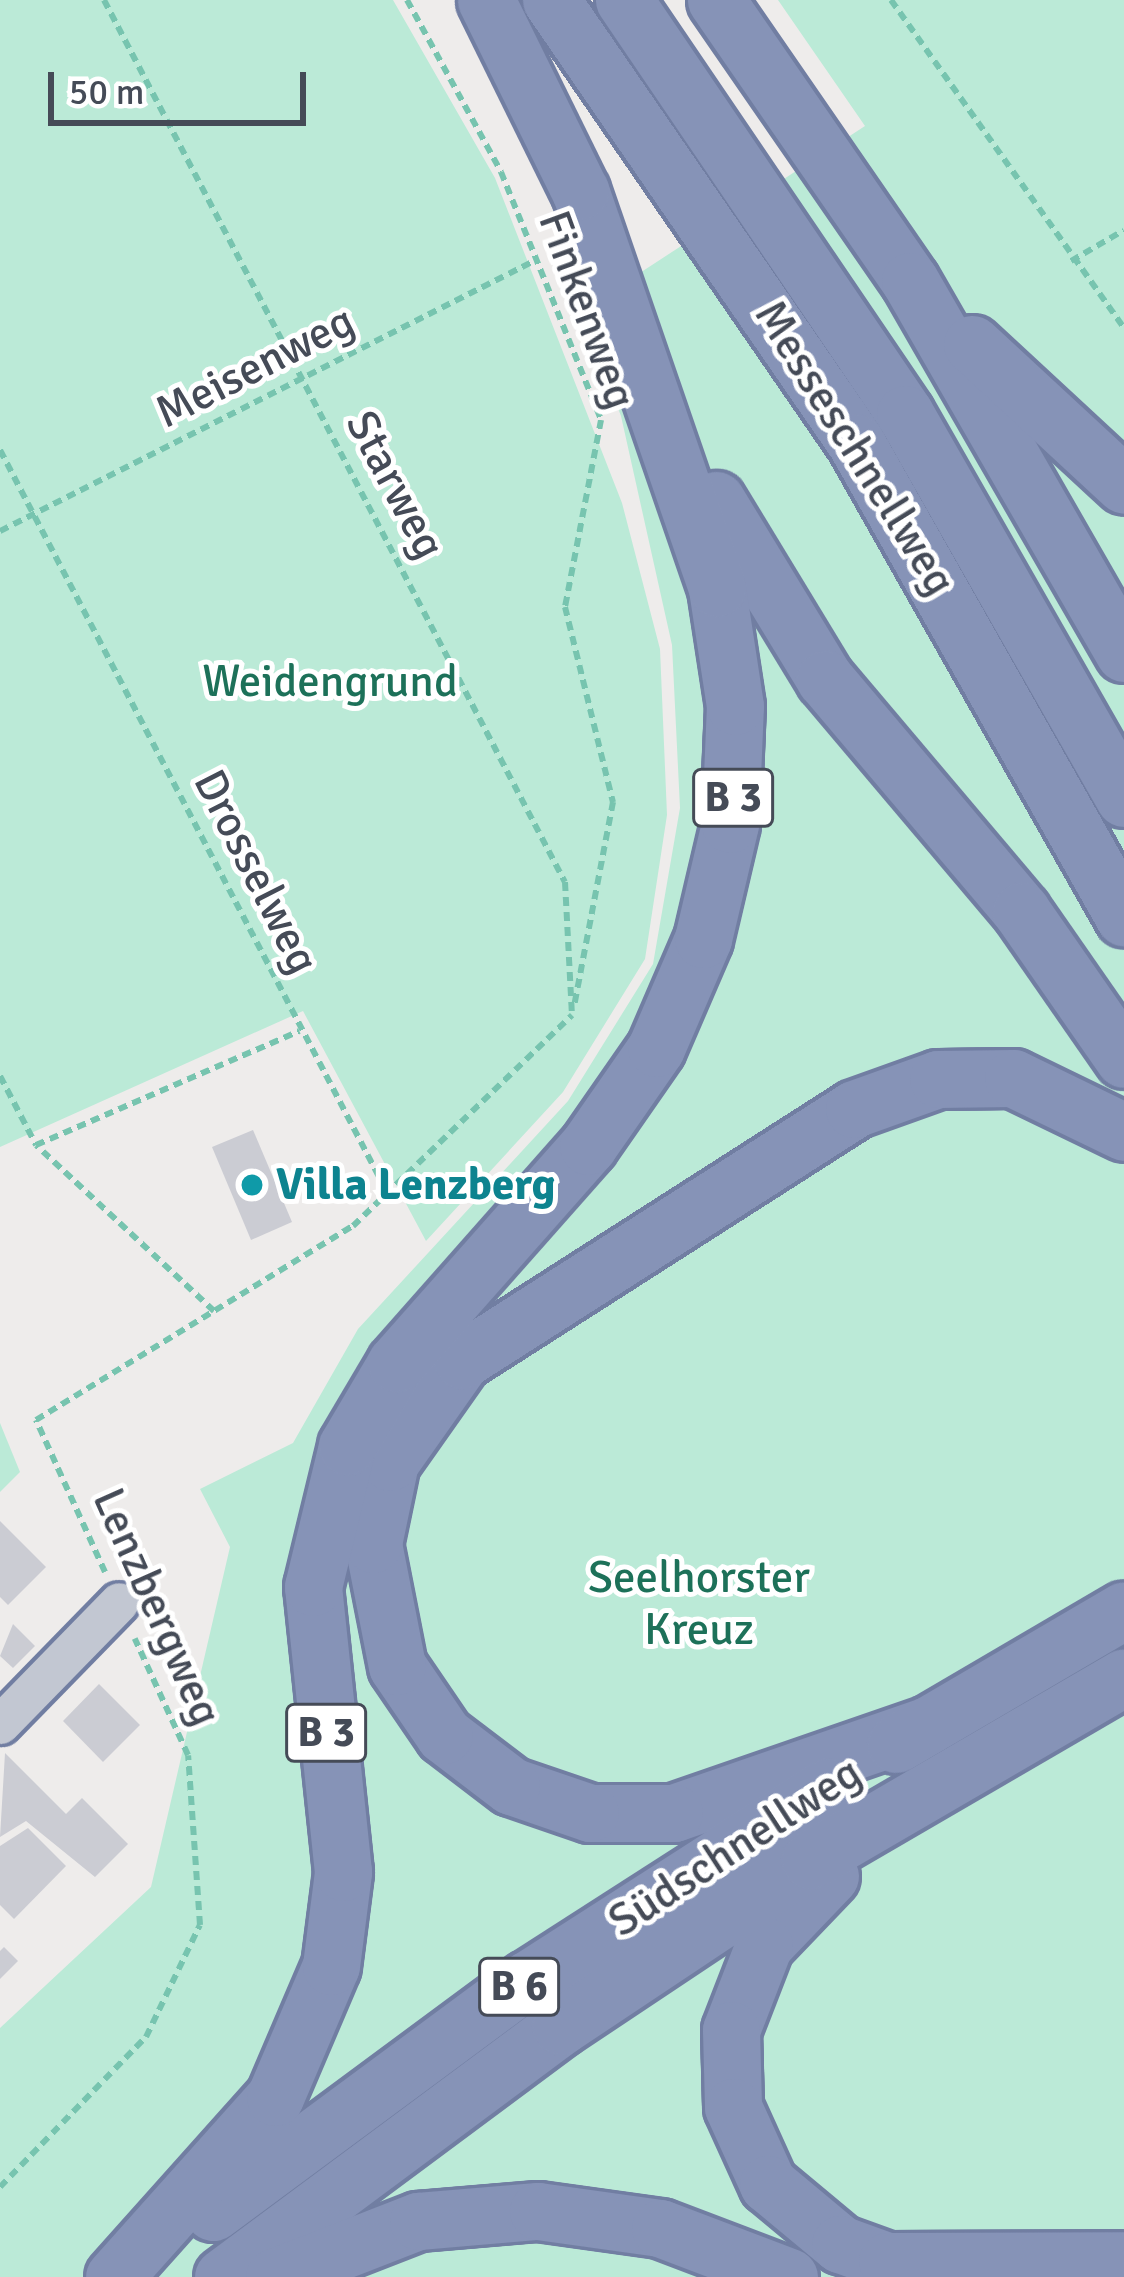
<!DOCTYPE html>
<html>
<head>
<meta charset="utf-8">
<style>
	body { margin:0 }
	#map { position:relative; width:1124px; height:2277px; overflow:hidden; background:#eeeceb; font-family:Signika,sans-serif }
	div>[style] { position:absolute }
	.green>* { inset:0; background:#bbead7 }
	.building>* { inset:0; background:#cbccd3 }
	.path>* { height:6px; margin-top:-3px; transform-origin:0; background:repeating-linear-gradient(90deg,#77c4af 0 9px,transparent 0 15px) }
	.roads { filter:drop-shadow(3px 0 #717ea2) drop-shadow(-3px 0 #717ea2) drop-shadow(0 3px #717ea2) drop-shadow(0 -3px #717ea2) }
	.minor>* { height:39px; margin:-19.5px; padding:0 19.5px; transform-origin:19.5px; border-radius:19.5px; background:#c2c7d2 }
	.highway>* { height:57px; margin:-28.5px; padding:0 28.5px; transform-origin:28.5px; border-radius:28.5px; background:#8693b7 }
	.dots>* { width:33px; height:33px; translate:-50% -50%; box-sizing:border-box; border:6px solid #fff; border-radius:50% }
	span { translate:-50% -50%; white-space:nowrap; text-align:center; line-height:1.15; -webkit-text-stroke:10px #fff; paint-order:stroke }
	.shield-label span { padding:3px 9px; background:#fff; border:3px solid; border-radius:9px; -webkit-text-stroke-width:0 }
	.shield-label { font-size:42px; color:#454b57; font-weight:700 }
	.street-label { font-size:45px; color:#454b57 }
	.park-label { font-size:45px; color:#1d7159 }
	.culture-label { font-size:45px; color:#0d838f; font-weight:700 }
	.left { translate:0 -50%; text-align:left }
	.scale { position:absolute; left:48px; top:72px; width:258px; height:54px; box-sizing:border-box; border:6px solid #454b57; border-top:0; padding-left:15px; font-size:36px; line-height:42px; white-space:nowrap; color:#454b57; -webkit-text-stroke:9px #fff; paint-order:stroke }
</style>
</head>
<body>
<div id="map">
	<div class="green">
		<i style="clip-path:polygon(0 0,393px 0,495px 178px,622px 503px,660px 649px,667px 815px,645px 959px,563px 1092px,426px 1241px,303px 1011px,0 1147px)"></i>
		<i style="clip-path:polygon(778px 0,1124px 0,1124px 2277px,0 2277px,0 2028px,151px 1887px,230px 1547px,200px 1489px,293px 1443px,358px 1329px,568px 1101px,653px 964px,680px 808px,672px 645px,621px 416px,580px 312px,865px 126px)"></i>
		<i style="clip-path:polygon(0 1423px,20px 1472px,0 1492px)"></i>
	</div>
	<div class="building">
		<i style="clip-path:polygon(253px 1130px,292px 1222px,251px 1240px,212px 1147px)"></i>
		<i style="clip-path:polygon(0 1521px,46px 1567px,8px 1605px,0 1597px)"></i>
		<i style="clip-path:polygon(13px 1624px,35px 1646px,13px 1668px,0 1656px)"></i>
		<i style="clip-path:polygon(99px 1684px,140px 1725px,103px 1762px,63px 1721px)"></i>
		<i style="clip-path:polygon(5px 1753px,66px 1814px,82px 1798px,128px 1844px,95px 1877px,26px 1821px,0 1837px)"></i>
		<i style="clip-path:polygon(28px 1828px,66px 1866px,14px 1919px,0 1905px,0 1846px)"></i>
		<i style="clip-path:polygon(4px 1947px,18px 1961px,0 1979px,0 1951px)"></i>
	</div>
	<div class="path">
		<i style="left:104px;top:0;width:995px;rotate:62.41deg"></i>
		<i style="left:565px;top:882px;width:133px;rotate:87deg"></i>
		<i style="left:407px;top:0;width:196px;rotate:61.3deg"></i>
		<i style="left:501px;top:172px;width:267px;rotate:68deg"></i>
		<i style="left:601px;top:420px;width:190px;rotate:100.9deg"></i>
		<i style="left:565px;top:607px;width:201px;rotate:76.2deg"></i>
		<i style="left:613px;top:802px;width:208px;rotate:100.8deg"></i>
		<i style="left:891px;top:0;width:402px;rotate:54.6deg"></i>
		<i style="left:1071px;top:261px;width:61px;rotate:-30.3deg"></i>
		<i style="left:0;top:450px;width:841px;rotate:62.46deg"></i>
		<i style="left:0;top:531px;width:603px;rotate:-26.82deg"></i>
		<i style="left:0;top:1076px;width:78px;rotate:62.4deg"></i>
		<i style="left:214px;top:1311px;width:243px;rotate:-137deg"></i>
		<i style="left:36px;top:1145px;width:287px;rotate:-23.4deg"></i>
		<i style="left:105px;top:1572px;width:167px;rotate:-114.4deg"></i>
		<i style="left:36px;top:1420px;width:372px;rotate:-31.5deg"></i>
		<i style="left:353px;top:1226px;width:304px;rotate:-43.9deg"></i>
		<i style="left:0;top:2187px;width:209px;rotate:-45.8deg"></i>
		<i style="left:146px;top:2037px;width:124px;rotate:-64.3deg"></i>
		<i style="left:200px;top:1925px;width:170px;rotate:-94deg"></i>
		<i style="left:188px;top:1755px;width:128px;rotate:-114.6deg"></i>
	</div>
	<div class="roads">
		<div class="minor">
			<i style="left:0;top:1724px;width:170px;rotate:-45.7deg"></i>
		</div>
		<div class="highway">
			<i style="left:551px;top:0;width:538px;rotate:55.45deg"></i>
			<i style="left:856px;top:443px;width:545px;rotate:60.52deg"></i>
			<i style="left:624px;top:0;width:500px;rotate:55.83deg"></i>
			<i style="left:905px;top:414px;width:442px;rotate:60.3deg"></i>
			<i style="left:716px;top:0;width:341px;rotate:55.4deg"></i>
			<i style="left:910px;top:281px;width:429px;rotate:60.1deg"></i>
			<i style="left:972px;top:344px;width:207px;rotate:42.8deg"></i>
			<i style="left:716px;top:500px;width:210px;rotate:58.7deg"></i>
			<i style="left:825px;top:679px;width:304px;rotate:49.8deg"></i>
			<i style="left:1021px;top:911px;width:180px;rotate:55.2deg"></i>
			<i style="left:928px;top:1725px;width:269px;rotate:160.9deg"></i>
			<i style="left:674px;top:1813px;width:84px;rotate:180deg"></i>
			<i style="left:590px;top:1813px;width:83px;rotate:-161.1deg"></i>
			<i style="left:511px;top:1786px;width:84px;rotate:-142.7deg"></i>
			<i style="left:444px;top:1735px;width:83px;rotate:-124.3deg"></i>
			<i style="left:397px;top:1666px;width:124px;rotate:-101.1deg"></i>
			<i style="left:373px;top:1544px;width:84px;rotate:-78.3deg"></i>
			<i style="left:390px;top:1462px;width:125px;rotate:-54.8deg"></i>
			<i style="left:462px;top:1360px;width:465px;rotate:-32.6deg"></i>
			<i style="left:854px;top:1109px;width:89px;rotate:-19.7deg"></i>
			<i style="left:938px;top:1079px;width:75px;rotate:-0.8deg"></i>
			<i style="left:1013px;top:1078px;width:123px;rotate:25.9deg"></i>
			<i style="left:896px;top:1744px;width:264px;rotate:-30.4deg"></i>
			<i style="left:830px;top:1876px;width:95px;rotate:133.7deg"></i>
			<i style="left:764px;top:1945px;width:91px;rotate:111.2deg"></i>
			<i style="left:731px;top:2030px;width:77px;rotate:88.5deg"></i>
			<i style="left:733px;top:2107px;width:85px;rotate:65.6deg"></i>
			<i style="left:768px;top:2184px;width:94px;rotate:39.8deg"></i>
			<i style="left:840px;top:2244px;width:50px;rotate:19.9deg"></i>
			<i style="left:887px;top:2261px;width:237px;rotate:-0.2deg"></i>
			<i style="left:213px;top:2212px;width:390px;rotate:-36.5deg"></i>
			<i style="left:527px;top:1980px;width:358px;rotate:-32.7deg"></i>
			<i style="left:114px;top:2277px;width:241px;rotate:-48.2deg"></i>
			<i style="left:275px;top:2097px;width:142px;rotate:-66.9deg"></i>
			<i style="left:331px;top:1966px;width:95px;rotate:-82.7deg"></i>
			<i style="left:343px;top:1872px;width:287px;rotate:-96deg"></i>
			<i style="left:313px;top:1587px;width:145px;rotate:-76.4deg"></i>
			<i style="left:347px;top:1446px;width:96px;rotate:-59.4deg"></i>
			<i style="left:396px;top:1363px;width:290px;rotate:-48.5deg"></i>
			<i style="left:588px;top:1146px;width:119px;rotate:-55.2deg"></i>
			<i style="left:656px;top:1048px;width:119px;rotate:-66.7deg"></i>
			<i style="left:703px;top:939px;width:118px;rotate:-76.8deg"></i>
			<i style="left:730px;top:824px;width:118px;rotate:-87.6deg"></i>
			<i style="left:735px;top:706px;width:119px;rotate:-98.7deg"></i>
			<i style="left:717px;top:588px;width:420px;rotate:-109deg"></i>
			<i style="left:580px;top:191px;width:213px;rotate:-116.2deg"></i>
			<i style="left:223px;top:2277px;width:421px;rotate:-36.6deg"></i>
			<i style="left:561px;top:2026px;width:299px;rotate:-33.7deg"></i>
			<i style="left:810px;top:1860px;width:363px;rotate:-30.2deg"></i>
			<i style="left:274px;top:2277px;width:155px;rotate:-21.3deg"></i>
			<i style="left:418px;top:2221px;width:120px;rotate:-4.8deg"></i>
			<i style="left:538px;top:2211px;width:123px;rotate:7.9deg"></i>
			<i style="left:660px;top:2228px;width:138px;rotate:20.8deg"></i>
		</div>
	</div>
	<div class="dots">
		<i style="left:252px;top:1185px;background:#0f9aa8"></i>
	</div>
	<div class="shield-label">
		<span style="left:733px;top:798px">B 3</span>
		<span style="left:326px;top:1733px">B 3</span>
		<span style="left:519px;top:1987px">B 6</span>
	</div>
	<div class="street-label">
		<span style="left:587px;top:310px;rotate:70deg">Finkenweg</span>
		<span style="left:255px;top:367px;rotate:-27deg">Meisenweg</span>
		<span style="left:855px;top:448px;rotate:58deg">Messeschnellweg</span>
		<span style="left:395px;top:485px;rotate:62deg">Starweg</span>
		<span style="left:256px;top:872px;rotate:63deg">Drosselweg</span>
		<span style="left:157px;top:1607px;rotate:66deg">Lenzbergweg</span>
		<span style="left:735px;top:1847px;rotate:-33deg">Südschnellweg</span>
	</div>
	<div class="park-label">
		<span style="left:330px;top:682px">Weidengrund</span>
		<span style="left:699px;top:1604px">Seelhorster<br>Kreuz</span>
	</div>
	<div class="culture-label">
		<span class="left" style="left:276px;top:1185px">Villa Lenzberg</span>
	</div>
	<div class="scale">50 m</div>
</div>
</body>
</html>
